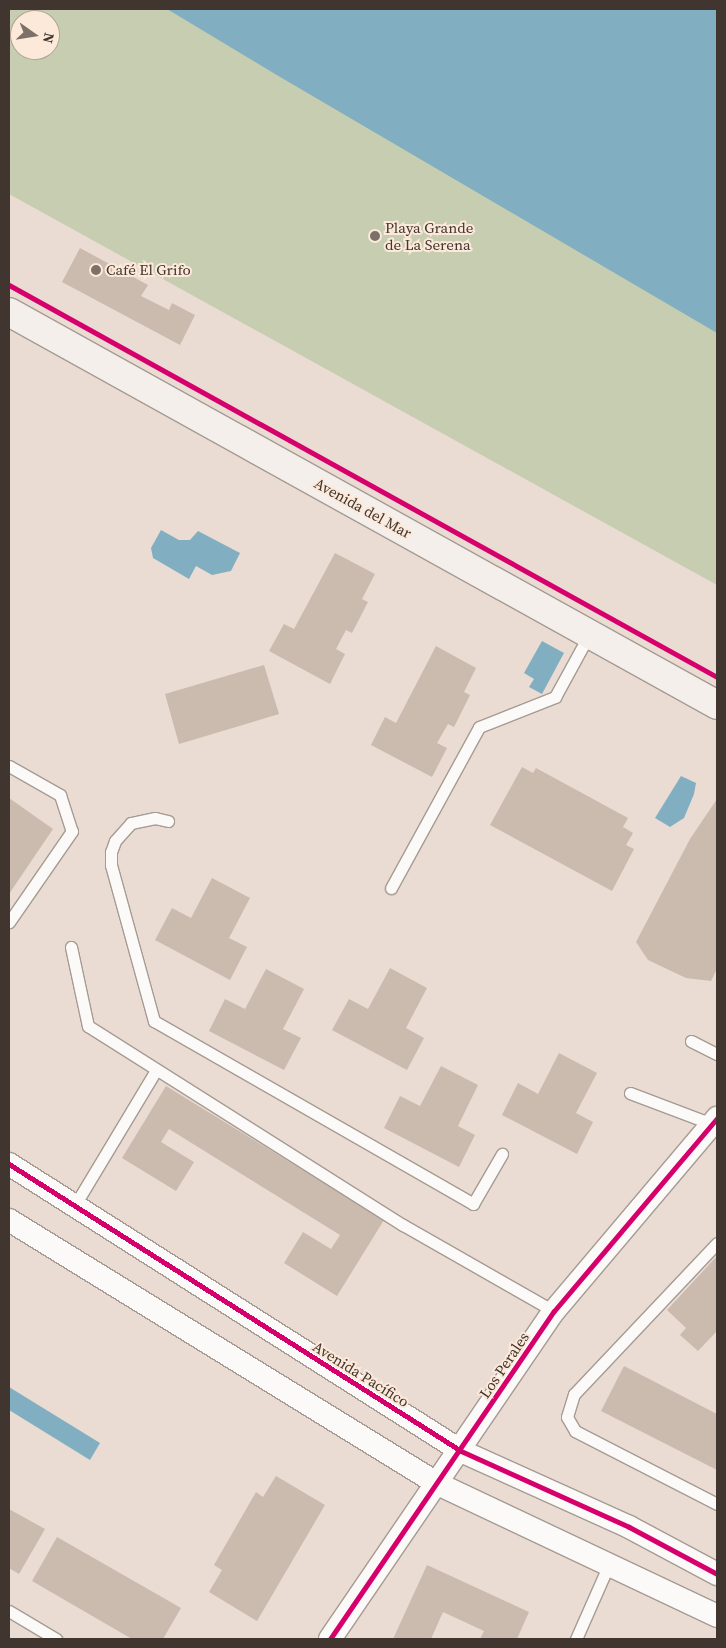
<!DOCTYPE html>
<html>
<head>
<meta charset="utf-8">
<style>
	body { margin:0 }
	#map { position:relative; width:726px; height:1648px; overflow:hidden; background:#eadcd2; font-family:"Source Serif 4",serif }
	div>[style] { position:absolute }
	.green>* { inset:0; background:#c7cdb0 }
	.water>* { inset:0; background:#81afc1 }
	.building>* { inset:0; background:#cbbaae }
	.roads { filter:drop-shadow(1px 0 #a59b93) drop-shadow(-1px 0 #a59b93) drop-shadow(0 1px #a59b93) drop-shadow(0 -1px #a59b93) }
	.lane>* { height:11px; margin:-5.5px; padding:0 5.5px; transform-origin:5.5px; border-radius:5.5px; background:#fcfaf8 }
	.street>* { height:22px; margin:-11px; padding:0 11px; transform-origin:11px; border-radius:11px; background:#fcfaf8 }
	.primary>* { height:28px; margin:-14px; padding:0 14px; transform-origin:14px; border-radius:14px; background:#f5efec }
	.cycleway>* { height:5px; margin:-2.5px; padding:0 2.5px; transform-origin:2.5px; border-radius:2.5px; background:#d6006c }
	.dots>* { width:14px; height:14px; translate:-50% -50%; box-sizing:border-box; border:2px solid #fde9da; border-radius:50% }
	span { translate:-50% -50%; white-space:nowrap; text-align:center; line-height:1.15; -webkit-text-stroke:4px #fde9da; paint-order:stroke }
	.poi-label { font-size:15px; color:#40362f }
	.left { translate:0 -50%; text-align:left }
	.street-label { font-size:15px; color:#40362f }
	.frame { position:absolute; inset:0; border:10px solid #40362f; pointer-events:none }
	.north { position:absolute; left:10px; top:10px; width:50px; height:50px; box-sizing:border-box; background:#fde9da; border:1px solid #b1a196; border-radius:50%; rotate:103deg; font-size:14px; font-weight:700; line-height:20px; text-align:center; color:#40362f }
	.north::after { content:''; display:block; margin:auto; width:18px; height:22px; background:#7c7068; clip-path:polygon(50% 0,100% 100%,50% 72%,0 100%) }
</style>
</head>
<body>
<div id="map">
	<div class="green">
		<i style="clip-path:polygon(evenodd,9px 9px,530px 9px,717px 142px,717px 585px,9px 194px,9px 9px,20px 20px,50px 20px,50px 50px,20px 50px,20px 20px)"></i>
	</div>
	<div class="water">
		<i style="clip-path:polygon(167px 9px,717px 9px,717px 333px,275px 74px)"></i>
		<i style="clip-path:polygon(161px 530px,179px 540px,190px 540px,198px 531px,240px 553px,231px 571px,212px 575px,196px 566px,189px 579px,153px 558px,151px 548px)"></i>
		<i style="clip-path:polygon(542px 641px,564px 653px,542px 694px,529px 687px,534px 679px,524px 673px)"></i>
		<i style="clip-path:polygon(681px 776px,696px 783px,694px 794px,684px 818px,670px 827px,655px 818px)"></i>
		<i style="clip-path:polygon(9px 1387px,100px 1443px,90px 1460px,9px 1410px)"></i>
	</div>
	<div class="building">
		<i style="clip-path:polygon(80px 248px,148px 285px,141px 296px,169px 310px,172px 303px,195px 315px,180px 345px,62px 282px)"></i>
		<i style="clip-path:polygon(335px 553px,375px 574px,362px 599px,368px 602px,352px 633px,346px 630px,336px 649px,345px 654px,330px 684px,269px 651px,284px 624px,294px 629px)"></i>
		<i style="clip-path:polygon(436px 646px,476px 668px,464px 692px,470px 695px,454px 727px,448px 724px,437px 743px,447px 748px,432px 777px,371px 745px,385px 717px,396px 723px)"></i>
		<i style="clip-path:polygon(264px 665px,279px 714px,179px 744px,165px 694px)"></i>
		<i style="clip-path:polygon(522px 767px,533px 773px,536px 768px,628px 818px,623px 827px,633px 833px,626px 845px,634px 849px,612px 891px,490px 825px)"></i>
		<i style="clip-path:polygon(9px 798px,53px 829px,9px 894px)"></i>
		<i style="clip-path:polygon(717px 799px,717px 969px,711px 981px,686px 978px,648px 960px,636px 942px,690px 839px)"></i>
		<i style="clip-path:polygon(212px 878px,250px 898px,229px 938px,247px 947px,230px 980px,155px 940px,172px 908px,191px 918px)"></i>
		<i style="clip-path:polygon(390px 968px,427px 988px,406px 1028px,424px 1038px,407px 1070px,332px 1030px,349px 999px,368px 1009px)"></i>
		<i style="clip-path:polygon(266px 969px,304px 989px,283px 1029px,301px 1038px,284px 1070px,209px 1031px,225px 999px,245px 1009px)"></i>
		<i style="clip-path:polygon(559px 1053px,597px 1073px,576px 1113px,593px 1122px,577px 1154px,502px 1115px,518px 1083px,538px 1094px)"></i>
		<i style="clip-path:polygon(441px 1066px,478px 1085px,458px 1126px,475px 1135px,459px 1167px,384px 1128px,400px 1096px,420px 1106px)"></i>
		<i style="clip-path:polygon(166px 1086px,384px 1220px,337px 1296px,284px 1263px,303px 1232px,331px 1249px,340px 1235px,169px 1129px,161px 1142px,194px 1162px,176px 1191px,122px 1158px)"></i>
		<i style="clip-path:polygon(717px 1256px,717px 1331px,698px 1351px,680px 1335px,686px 1328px,667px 1310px)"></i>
		<i style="clip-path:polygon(624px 1366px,717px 1414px,717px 1470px,601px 1411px)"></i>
		<i style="clip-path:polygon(276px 1476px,325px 1505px,257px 1621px,209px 1592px,222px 1570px,214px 1565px,256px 1492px,263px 1497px)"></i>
		<i style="clip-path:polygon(9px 1509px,45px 1529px,19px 1574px,9px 1568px)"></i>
		<i style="clip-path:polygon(57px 1537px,181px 1608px,163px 1639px,132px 1639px,32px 1581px)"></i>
		<i style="clip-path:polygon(427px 1565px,529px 1612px,517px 1639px,480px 1639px,484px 1631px,443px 1612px,431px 1639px,393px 1639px)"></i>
	</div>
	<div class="roads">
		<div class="lane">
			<i style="left:9px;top:766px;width:59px;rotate:29.6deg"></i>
			<i style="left:60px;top:795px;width:38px;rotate:72deg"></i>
			<i style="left:72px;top:831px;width:111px;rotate:124.7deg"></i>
			<i style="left:168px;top:821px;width:13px;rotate:-167deg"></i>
			<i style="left:155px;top:818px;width:25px;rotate:168deg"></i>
			<i style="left:131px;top:823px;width:24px;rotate:132deg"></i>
			<i style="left:115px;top:841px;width:12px;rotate:110deg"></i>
			<i style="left:111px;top:852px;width:13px;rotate:90deg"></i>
			<i style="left:111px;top:865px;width:162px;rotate:74.6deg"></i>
			<i style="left:154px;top:1021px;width:368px;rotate:29.8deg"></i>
			<i style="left:473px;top:1204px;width:58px;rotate:-59.9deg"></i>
			<i style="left:391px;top:888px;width:183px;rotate:-61.3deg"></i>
			<i style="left:479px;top:727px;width:82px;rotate:-21.5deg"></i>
			<i style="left:555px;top:697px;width:73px;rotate:-61.3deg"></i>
			<i style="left:71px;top:947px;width:81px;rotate:77.9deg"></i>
			<i style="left:88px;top:1026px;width:373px;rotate:32.3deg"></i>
			<i style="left:403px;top:1225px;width:174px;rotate:29.7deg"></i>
			<i style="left:691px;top:1041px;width:29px;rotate:27deg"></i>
			<i style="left:630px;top:1093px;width:88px;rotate:20.7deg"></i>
			<i style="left:75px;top:1205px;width:155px;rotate:-59deg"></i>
			<i style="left:717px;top:1243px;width:208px;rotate:133.4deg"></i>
			<i style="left:574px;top:1394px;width:24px;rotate:107deg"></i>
			<i style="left:567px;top:1417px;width:16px;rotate:60deg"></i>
			<i style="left:575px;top:1431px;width:160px;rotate:27.2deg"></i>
			<i style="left:9px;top:1611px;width:55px;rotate:30.8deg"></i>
			<i style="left:576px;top:1639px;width:84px;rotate:-66.2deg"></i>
		</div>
		<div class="street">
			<i style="left:9px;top:1164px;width:535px;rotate:32.41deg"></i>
			<i style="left:461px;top:1451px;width:184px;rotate:24.3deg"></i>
			<i style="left:629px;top:1527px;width:100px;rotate:28.1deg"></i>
			<i style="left:9px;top:1220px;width:504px;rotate:31.61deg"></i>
			<i style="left:438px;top:1484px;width:309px;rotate:25.3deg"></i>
			<i style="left:330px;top:1639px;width:397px;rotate:-55.7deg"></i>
			<i style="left:554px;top:1311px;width:253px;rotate:-49.8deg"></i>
		</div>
		<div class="primary">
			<i style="left:9px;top:312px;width:810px;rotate:29.03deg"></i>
		</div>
	</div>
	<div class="cycleway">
		<i style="left:9px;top:285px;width:809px;rotate:28.97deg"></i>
		<i style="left:9px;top:1164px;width:535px;rotate:32.41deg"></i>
		<i style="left:461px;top:1451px;width:184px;rotate:24.3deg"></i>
		<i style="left:629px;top:1527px;width:100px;rotate:28.1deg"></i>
		<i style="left:330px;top:1639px;width:397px;rotate:-55.7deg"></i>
		<i style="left:554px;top:1311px;width:253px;rotate:-49.8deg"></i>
	</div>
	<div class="dots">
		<i style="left:375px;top:236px;background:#7c7068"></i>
		<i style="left:96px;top:270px;background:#7c7068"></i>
	</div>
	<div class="poi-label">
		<span class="left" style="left:385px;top:236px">Playa Grande<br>de La Serena</span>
		<span class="left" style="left:106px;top:270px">Café El Grifo</span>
	</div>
	<div class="street-label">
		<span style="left:363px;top:508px;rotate:29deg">Avenida del Mar</span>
		<span style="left:504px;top:1365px;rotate:-56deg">Los Perales</span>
		<span style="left:361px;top:1374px;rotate:32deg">Avenida Pacífico</span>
	</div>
	<div class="frame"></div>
	<div class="north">N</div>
</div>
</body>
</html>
